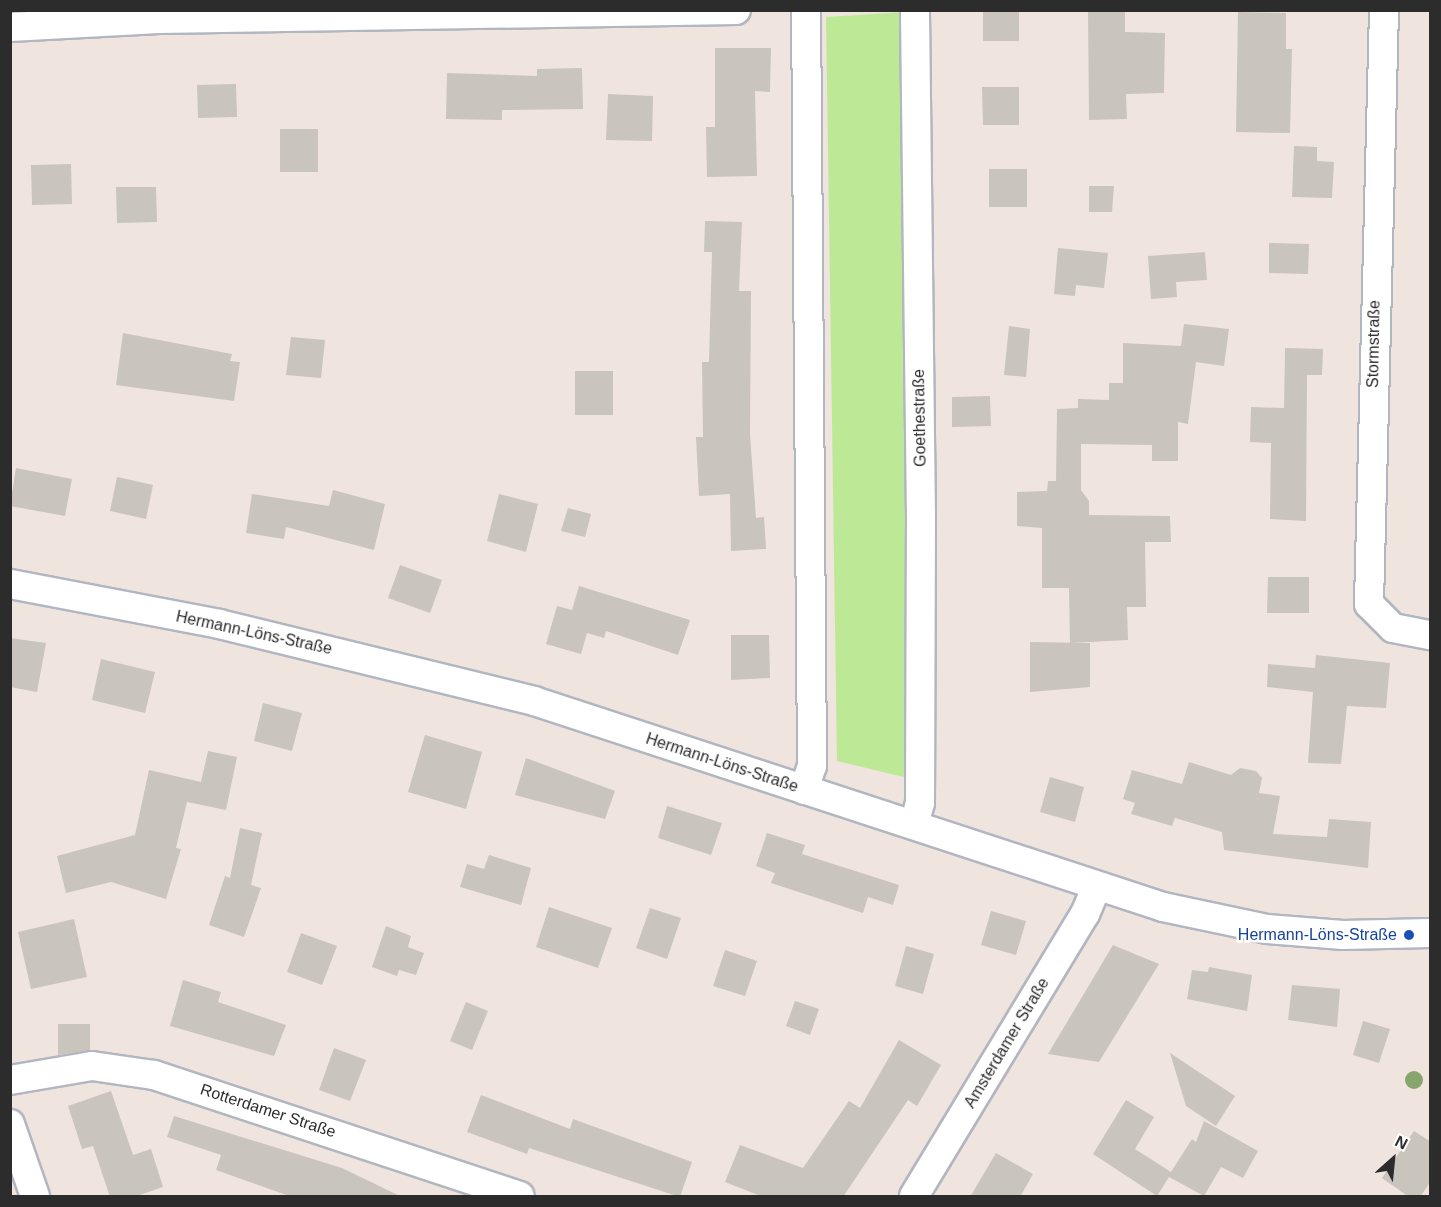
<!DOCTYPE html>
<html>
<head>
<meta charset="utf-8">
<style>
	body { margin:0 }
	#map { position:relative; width:1441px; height:1207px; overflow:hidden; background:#efe5de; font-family:Arial,sans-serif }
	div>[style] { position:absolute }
	.green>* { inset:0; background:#bde997 }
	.building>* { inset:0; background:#c9c4bc }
	.roads { filter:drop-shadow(2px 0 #b2b6c1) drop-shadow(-2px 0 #b2b6c1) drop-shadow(0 2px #b2b6c1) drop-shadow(0 -2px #b2b6c1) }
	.street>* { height:28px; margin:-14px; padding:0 14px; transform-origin:14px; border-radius:14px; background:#fff }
	.trees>* { width:18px; height:18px; margin:-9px; border-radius:50%; background:#88a56f }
	.dots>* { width:16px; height:16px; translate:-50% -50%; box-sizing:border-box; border:3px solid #fff; border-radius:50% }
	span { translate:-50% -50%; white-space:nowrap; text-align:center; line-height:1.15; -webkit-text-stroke:5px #fff; paint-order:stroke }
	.street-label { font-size:16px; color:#2c2c2c }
	.transit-label { font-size:16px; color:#164399 }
	.right { translate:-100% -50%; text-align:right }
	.frame { position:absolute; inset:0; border:12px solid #2c2c2c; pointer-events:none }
	.north { position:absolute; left:1363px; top:1129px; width:60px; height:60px; -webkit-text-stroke:4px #fff; paint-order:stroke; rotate:27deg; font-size:16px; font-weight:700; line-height:24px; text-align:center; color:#2c2c2c }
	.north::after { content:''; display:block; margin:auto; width:21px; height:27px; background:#2c2c2c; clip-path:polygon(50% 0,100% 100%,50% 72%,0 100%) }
</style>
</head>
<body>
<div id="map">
	<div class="green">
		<i style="clip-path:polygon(905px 12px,912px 779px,837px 761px,826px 17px)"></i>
	</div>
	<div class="building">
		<i style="clip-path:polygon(983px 10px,1019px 10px,1019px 41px,983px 41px)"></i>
		<i style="clip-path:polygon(1088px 10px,1125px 10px,1125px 32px,1165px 33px,1164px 93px,1126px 94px,1127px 119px,1089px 120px)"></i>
		<i style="clip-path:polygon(1238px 12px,1286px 13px,1286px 49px,1292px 49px,1290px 133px,1236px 132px)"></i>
		<i style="clip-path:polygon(715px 48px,771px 48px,770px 92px,755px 91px,757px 176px,707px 177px,706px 127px,715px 127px)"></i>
		<i style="clip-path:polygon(582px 68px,583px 109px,502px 110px,502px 120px,446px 119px,447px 73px,537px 76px,537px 69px)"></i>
		<i style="clip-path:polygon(236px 84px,237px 117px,198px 118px,197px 85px)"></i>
		<i style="clip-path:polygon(982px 87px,1019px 87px,1019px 125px,983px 125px)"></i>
		<i style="clip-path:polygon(608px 94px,653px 96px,652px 141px,606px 140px)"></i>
		<i style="clip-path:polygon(280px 129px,318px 129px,318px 172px,280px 172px)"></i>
		<i style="clip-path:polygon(1294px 146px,1317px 147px,1317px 161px,1334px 162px,1332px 198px,1292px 197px)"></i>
		<i style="clip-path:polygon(71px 164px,72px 204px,32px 205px,31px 165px)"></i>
		<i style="clip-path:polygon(989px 169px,1027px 169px,1027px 207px,989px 207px)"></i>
		<i style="clip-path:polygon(1089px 186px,1114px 186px,1112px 212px,1089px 212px)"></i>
		<i style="clip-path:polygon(116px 187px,156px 187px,157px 222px,117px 223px)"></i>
		<i style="clip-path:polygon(705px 221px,742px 222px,739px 291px,751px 291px,750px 434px,756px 518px,764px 517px,766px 549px,731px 551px,730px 494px,699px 496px,696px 437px,703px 437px,702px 362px,709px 362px,712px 252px,704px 252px)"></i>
		<i style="clip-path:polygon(1269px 243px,1309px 244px,1308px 274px,1269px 273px)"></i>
		<i style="clip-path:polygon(1058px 248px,1108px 253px,1104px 288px,1076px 285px,1075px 296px,1054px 294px)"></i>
		<i style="clip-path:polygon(1205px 252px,1207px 280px,1176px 282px,1177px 297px,1151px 299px,1148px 256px)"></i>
		<i style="clip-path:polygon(1184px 324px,1229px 329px,1224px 366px,1196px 362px,1188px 424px,1178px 422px,1178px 461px,1152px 461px,1152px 445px,1081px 444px,1081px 490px,1089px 501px,1089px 515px,1170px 516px,1171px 542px,1145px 542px,1146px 607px,1127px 607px,1128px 640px,1070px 643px,1069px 588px,1042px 588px,1042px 528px,1017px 526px,1017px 492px,1047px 491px,1048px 481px,1056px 481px,1057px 409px,1078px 408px,1078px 399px,1109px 400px,1109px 383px,1123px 383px,1123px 343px,1181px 346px)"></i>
		<i style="clip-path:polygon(1009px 326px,1030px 329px,1026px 377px,1004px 375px)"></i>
		<i style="clip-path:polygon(123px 333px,232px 354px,230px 361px,240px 362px,234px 401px,116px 385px)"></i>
		<i style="clip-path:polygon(291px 337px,325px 340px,321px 378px,286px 375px)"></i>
		<i style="clip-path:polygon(1285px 348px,1323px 349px,1322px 375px,1307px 375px,1306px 521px,1270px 519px,1271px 443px,1250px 442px,1251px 407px,1284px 408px)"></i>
		<i style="clip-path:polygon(575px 371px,613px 371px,613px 415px,575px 415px)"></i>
		<i style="clip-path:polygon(990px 396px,991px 426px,952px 427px,952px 397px)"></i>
		<i style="clip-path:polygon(16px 468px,72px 479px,65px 516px,10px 506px)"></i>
		<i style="clip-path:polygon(117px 477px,153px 485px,146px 519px,110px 511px)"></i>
		<i style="clip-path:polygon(333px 490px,385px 504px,374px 550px,286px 527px,284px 539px,246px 533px,252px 494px,329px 506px)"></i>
		<i style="clip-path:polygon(499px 494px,538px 504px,526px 552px,487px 541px)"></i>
		<i style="clip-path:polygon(568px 508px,591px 514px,585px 537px,561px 531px)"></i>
		<i style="clip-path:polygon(400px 565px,442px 580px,430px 613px,388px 598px)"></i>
		<i style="clip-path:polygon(1268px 577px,1309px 577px,1309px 613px,1267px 613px)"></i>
		<i style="clip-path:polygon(579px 586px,690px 620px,678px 655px,606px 631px,604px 638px,587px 633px,581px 654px,546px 644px,557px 606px,572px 610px)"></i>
		<i style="clip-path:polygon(731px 635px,769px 635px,770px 678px,731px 680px)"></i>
		<i style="clip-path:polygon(10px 638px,46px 643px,37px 692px,10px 687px)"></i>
		<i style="clip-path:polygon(1030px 642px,1090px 643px,1090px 687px,1030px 692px)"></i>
		<i style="clip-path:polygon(1316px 655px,1390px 663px,1386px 708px,1347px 706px,1341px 764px,1308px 763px,1313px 692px,1267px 687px,1268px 664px,1315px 668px)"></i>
		<i style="clip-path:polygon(101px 659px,155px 672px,145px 713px,92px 700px)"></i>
		<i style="clip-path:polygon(263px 703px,302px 713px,292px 751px,254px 741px)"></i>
		<i style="clip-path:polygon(425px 735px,482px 752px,466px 809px,408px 792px)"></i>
		<i style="clip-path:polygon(208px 751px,237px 757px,226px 810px,187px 802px,176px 848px,181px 849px,166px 899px,111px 882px,66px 893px,57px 856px,135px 835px,149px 770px,201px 782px)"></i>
		<i style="clip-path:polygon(526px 758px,615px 791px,605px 819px,515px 795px)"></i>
		<i style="clip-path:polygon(1189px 762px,1231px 775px,1240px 768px,1256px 771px,1262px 778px,1259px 793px,1280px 796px,1273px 834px,1327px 837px,1329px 819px,1371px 822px,1368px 868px,1224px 850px,1222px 832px,1175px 818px,1172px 826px,1131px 814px,1135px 803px,1123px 799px,1132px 770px,1182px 784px)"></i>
		<i style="clip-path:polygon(1050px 777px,1084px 787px,1075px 822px,1040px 812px)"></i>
		<i style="clip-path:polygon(667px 806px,722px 823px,711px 855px,658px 838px)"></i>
		<i style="clip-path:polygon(240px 828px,262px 833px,251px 885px,261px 888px,244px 937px,209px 925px,225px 876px,230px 878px)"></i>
		<i style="clip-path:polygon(767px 833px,805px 845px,802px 854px,899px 885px,893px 905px,868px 897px,863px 913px,771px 883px,775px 873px,756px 866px)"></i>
		<i style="clip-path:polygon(489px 855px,531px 868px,521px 905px,460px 887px,467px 864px,484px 869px)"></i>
		<i style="clip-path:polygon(549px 907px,612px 928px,598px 968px,536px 947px)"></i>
		<i style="clip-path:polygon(650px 908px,681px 918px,667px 959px,636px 948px)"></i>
		<i style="clip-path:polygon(991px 911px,1026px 921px,1016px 955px,981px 945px)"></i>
		<i style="clip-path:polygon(74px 919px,87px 977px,31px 989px,18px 932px)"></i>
		<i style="clip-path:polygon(386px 926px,411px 936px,408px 947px,424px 953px,416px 975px,399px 970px,397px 976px,372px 967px)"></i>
		<i style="clip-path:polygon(301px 933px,337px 946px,322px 985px,287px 972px)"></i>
		<i style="clip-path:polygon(1113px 945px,1159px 964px,1099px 1062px,1048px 1054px)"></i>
		<i style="clip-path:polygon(906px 946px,934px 954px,923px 994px,895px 986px)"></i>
		<i style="clip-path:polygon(725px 950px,757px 961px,745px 996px,713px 986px)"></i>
		<i style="clip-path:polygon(1209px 967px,1252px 975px,1247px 1011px,1187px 999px,1192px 970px,1208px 972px)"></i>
		<i style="clip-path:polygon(183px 980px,221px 992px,218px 1002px,286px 1025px,274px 1056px,170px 1026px)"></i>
		<i style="clip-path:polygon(1292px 985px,1340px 989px,1337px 1027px,1288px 1020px)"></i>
		<i style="clip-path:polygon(795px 1001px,819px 1009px,810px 1035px,786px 1026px)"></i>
		<i style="clip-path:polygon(466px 1002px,488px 1011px,472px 1050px,450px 1041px)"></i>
		<i style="clip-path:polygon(1363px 1021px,1390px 1029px,1379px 1063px,1353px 1055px)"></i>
		<i style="clip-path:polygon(58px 1024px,90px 1024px,90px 1050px,58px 1055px)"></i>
		<i style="clip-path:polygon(899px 1040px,941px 1065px,917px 1106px,908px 1100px,843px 1197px,763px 1197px,725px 1182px,740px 1145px,803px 1168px,849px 1101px,860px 1108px)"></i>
		<i style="clip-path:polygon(334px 1048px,366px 1060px,350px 1101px,319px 1090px)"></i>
		<i style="clip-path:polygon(1170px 1053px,1235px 1096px,1216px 1126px,1186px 1106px)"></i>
		<i style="clip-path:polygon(111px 1091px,133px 1155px,151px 1149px,163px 1187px,134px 1197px,110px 1197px,93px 1146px,82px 1149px,68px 1106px)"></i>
		<i style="clip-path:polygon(481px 1095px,570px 1129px,573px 1119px,692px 1162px,680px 1197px,529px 1148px,527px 1154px,467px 1132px)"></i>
		<i style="clip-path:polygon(1126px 1100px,1154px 1117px,1135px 1149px,1171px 1172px,1192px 1139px,1196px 1142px,1204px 1121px,1258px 1151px,1243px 1178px,1221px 1167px,1204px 1196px,1169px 1177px,1157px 1196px,1093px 1154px)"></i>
		<i style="clip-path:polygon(174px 1116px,342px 1168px,402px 1197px,292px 1197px,216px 1170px,221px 1155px,167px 1137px)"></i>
		<i style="clip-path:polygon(1414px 1131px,1431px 1142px,1431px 1181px,1420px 1197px,1409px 1197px,1382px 1178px)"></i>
		<i style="clip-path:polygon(996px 1153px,1033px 1174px,1020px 1197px,970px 1197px)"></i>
	</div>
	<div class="roads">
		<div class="street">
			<i style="left:1384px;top:10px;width:594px;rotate:91.45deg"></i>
			<i style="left:1369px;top:604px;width:34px;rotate:45deg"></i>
			<i style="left:1393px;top:628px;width:38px;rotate:11deg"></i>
			<i style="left:10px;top:27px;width:149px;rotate:-3.1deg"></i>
			<i style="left:159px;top:19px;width:577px;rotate:-0.89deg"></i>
			<i style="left:10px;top:584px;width:213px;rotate:10.8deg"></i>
			<i style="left:219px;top:624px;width:324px;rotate:13.7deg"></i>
			<i style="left:534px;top:701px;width:662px;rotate:18.13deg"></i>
			<i style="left:1163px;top:907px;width:106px;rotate:11.9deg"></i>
			<i style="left:1267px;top:929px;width:76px;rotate:4.5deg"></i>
			<i style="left:1343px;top:935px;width:87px;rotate:-1.3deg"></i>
			<i style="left:804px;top:790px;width:25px;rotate:-72deg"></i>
			<i style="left:812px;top:766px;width:756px;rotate:-90.45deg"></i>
			<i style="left:914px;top:825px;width:23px;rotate:-75deg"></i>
			<i style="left:920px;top:803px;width:285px;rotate:-89.8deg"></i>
			<i style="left:921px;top:518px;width:508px;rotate:-90.68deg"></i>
			<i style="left:10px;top:1080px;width:83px;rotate:-9.7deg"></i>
			<i style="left:92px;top:1066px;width:63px;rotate:8.3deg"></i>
			<i style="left:154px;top:1075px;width:385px;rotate:18.3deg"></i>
			<i style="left:10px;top:1124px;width:76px;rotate:70.9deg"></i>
			<i style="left:914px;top:1196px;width:330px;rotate:-58.8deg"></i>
			<i style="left:1085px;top:914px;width:28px;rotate:-67deg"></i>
		</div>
	</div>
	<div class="trees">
		<i style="left:1414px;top:1080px"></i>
	</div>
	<div class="dots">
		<i style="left:1409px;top:935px;background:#1a4fb4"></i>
	</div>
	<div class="street-label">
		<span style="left:1374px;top:344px;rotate:-89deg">Stormstraße</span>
		<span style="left:920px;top:418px;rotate:-91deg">Goethestraße</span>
		<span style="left:254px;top:633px;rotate:12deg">Hermann-Löns-Straße</span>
		<span style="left:722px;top:763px;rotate:18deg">Hermann-Löns-Straße</span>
		<span style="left:1007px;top:1043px;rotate:-59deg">Amsterdamer Straße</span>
		<span style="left:268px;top:1111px;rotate:18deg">Rotterdamer Straße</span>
	</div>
	<div class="transit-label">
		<span class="right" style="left:1397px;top:935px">Hermann-Löns-Straße</span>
	</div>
	<div class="frame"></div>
	<div class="north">N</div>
</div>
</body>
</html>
